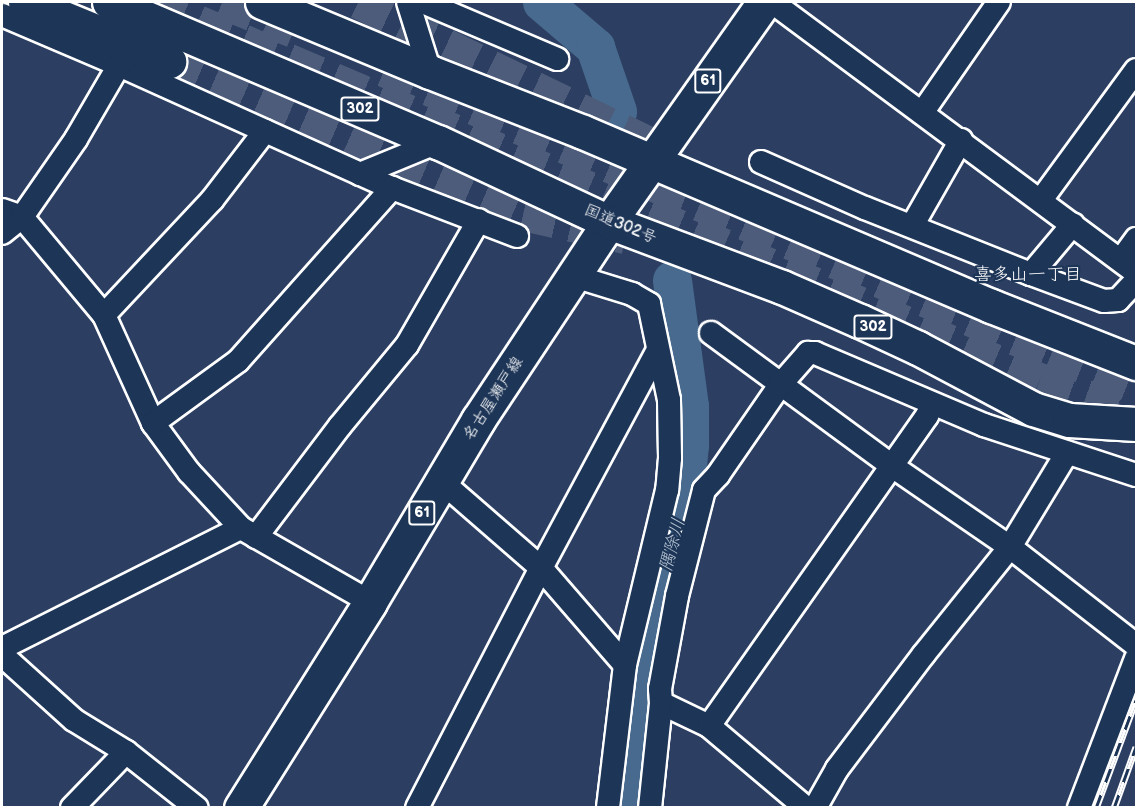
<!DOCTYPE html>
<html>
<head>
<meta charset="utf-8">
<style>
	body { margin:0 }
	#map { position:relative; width:1138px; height:809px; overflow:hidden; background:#2c3f62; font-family:"Balsamiq Sans","Klee One",sans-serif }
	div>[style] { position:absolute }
	.river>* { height:39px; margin:-19.5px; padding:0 19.5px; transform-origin:19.5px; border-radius:19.5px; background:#476a8e }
	.highway-tunnel>* { height:33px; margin-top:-16.5px; transform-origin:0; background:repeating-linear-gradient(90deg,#4c5c7a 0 33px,transparent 0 49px) }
	.roads { filter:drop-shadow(2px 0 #fff) drop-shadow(-2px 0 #fff) drop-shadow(0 2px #fff) drop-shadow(0 -2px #fff) }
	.street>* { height:22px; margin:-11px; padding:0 11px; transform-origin:11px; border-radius:11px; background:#1d3557 }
	.primary>* { height:33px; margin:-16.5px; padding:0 16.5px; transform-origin:16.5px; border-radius:16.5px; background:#1d3557 }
	.highway>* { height:33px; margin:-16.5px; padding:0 16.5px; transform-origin:16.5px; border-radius:16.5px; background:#1d3557 }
	.rail>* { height:7px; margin-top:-3.5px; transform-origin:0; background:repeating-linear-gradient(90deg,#1d3557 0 14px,#fff 0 28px); box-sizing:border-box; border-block:2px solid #fff }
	span { translate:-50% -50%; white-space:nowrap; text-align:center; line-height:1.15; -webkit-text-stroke:4.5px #1d3557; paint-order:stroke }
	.shield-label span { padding:2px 4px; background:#1d3557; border:2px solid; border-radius:4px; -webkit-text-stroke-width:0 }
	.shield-label { font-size:15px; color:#fff; font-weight:700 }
	.street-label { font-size:16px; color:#fff }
	.neighbourhood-label { font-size:18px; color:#fff }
	.water-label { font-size:18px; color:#b5c3d2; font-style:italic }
	.frame { position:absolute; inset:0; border:3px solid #fff; pointer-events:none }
</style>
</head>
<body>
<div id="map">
	<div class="river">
		<i style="left:542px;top:2px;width:70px;rotate:40.3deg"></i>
		<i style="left:595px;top:47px;width:68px;rotate:71deg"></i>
		<i style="left:627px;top:808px;width:195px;rotate:-81.7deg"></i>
		<i style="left:655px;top:615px;width:112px;rotate:-75.5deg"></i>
		<i style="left:683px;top:507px;width:62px;rotate:-84.5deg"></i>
		<i style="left:689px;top:445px;width:39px;rotate:-90deg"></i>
		<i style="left:689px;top:406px;width:127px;rotate:-97.7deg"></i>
	</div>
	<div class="highway-tunnel">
		<i style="left:153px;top:2px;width:964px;rotate:23.03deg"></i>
		<i style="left:1040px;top:379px;width:102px;rotate:20deg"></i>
		<i style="left:222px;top:2px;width:77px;rotate:22.2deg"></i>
		<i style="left:358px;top:2px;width:358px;rotate:25.8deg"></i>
		<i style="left:169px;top:61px;width:386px;rotate:23.4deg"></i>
		<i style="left:523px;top:214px;width:105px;rotate:12.7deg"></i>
		<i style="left:384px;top:70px;width:725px;rotate:23.06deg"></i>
		<i style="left:1051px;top:354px;width:92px;rotate:21.8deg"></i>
	</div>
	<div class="roads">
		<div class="street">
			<i style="left:408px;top:2px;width:73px;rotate:72.6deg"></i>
			<i style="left:423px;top:2px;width:146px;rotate:23deg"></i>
			<i style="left:772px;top:2px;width:453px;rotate:36.6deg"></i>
			<i style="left:2px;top:15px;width:127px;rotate:23.1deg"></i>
			<i style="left:119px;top:65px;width:299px;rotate:24.3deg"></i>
			<i style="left:392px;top:188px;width:134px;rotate:21deg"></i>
			<i style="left:922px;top:113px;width:135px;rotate:-55.3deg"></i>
			<i style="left:761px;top:162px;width:114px;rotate:23.9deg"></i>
			<i style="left:865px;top:208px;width:179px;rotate:21.7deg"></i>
			<i style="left:1031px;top:274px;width:65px;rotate:-50deg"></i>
			<i style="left:360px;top:174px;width:84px;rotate:-22.3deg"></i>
			<i style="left:1041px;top:200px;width:161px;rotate:-53.8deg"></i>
			<i style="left:2px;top:210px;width:21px;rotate:19deg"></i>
			<i style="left:22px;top:217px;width:128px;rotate:50.1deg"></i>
			<i style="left:104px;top:315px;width:119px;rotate:65.6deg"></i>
			<i style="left:153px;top:423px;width:61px;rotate:53.7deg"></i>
			<i style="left:189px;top:472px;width:76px;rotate:47.1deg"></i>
			<i style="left:241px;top:528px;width:149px;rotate:29.8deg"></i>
			<i style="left:912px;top:226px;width:99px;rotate:-60.3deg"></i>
			<i style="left:2px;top:233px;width:26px;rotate:-39deg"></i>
			<i style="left:22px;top:217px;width:95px;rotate:-55.3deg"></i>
			<i style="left:76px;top:139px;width:86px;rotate:-59.8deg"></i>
			<i style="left:1121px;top:260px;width:26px;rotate:-54deg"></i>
			<i style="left:1031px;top:274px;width:78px;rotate:20.3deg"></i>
			<i style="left:1104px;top:301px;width:14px;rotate:-4deg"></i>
			<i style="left:1118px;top:300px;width:26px;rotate:-47deg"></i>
			<i style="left:574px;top:276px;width:61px;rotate:17.2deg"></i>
			<i style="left:632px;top:294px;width:20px;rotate:30deg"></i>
			<i style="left:649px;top:304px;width:98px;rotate:78.2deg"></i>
			<i style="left:669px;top:400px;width:58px;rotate:89deg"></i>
			<i style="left:670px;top:458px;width:32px;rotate:95deg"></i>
			<i style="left:667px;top:490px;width:180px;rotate:103.5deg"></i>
			<i style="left:625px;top:665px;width:144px;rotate:96.8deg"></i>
			<i style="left:104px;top:315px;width:158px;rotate:-46.8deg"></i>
			<i style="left:212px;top:200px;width:87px;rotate:-52.5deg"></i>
			<i style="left:711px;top:333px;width:225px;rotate:36.3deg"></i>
			<i style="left:892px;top:466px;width:143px;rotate:34.5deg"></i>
			<i style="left:1010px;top:547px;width:160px;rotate:37.9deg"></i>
			<i style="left:153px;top:423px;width:105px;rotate:-36.1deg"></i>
			<i style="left:238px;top:361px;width:232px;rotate:-48.3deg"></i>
			<i style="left:441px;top:481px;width:133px;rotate:41deg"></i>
			<i style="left:541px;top:568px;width:128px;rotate:49.1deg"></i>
			<i style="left:256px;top:537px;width:139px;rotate:-52.9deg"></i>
			<i style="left:340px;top:426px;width:105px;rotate:-50.4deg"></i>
			<i style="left:407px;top:345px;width:144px;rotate:-60.1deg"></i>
			<i style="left:2px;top:648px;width:267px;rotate:-26.7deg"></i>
			<i style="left:2px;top:655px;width:97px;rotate:42.1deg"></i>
			<i style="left:74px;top:720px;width:61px;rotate:31.6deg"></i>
			<i style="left:126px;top:752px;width:90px;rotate:38.3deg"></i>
			<i style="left:661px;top:703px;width:53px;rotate:25.6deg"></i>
			<i style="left:709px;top:726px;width:127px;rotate:40.2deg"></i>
			<i style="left:709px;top:726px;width:379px;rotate:-54.9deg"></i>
			<i style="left:927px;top:416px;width:13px;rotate:-67deg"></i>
			<i style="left:72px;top:808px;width:78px;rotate:-46deg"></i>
			<i style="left:417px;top:808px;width:270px;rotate:-62.7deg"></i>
			<i style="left:541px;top:568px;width:247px;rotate:-61.8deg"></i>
			<i style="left:650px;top:808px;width:106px;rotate:-84deg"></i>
			<i style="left:661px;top:703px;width:14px;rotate:-94deg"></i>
			<i style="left:660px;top:689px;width:95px;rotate:-79.6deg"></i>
			<i style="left:677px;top:596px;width:109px;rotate:-75.7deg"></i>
			<i style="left:704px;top:490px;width:21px;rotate:-47deg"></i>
			<i style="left:718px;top:475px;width:109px;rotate:-55.4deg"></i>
			<i style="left:780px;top:385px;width:43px;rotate:-48.8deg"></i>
			<i style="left:808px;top:353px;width:7px"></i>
			<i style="left:815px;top:353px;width:184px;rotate:23.1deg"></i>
			<i style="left:984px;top:425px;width:160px;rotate:18.2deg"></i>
			<i style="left:815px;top:808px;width:45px;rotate:-60.6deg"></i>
			<i style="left:837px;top:769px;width:144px;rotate:-52.9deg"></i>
			<i style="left:924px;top:654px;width:137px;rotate:-51.2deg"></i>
			<i style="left:1010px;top:547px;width:110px;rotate:-58.8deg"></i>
			<i style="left:1079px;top:808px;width:160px;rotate:-69.1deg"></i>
		</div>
		<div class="primary">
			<i style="left:241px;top:808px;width:243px;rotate:-57.9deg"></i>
			<i style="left:370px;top:602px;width:212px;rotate:-59.3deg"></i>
			<i style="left:478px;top:420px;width:237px;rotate:-56.5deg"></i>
			<i style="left:609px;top:222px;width:269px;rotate:-54.8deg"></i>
		</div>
		<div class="highway">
			<i style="left:25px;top:2px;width:156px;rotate:22.3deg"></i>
			<i style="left:109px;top:2px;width:358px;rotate:23.1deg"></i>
			<i style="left:438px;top:142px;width:189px;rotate:25.1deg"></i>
			<i style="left:609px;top:222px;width:185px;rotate:20.6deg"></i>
			<i style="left:782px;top:287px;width:85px;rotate:23.6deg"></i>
			<i style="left:860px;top:321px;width:64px;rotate:25deg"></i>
			<i style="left:918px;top:348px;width:130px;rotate:27.9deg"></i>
			<i style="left:1033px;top:409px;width:38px;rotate:17deg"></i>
			<i style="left:1069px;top:420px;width:67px;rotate:3.4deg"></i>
			<i style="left:262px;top:2px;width:182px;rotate:22.6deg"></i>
			<i style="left:430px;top:72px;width:164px;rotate:21.4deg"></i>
			<i style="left:583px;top:132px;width:444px;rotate:23.1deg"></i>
			<i style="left:991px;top:306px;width:156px;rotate:21.5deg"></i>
		</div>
	</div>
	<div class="rail">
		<i style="left:1096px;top:808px;width:115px;rotate:-69.7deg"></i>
		<i style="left:1114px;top:808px;width:65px;rotate:-70.2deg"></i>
	</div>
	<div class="shield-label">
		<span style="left:708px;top:81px">61</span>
		<span style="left:360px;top:109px">302</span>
		<span style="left:873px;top:327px">302</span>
		<span style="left:422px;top:513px">61</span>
	</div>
	<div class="street-label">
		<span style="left:620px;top:225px;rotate:23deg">国道302号</span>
		<span style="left:494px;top:399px;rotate:-57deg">名古屋瀬戸線</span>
	</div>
	<div class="neighbourhood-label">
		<span style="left:1028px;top:275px">喜多山一丁目</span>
	</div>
	<div class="water-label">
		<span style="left:673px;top:545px;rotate:-75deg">隅除川</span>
	</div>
	<div class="frame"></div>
</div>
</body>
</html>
